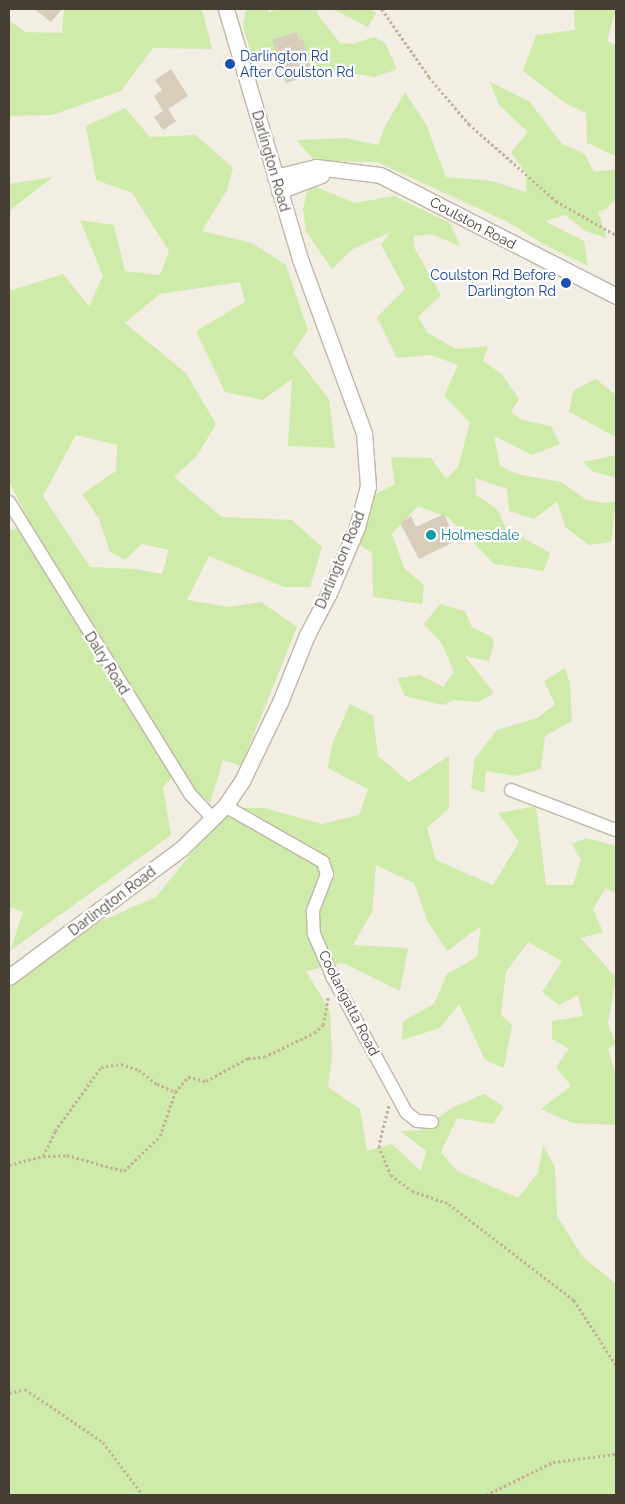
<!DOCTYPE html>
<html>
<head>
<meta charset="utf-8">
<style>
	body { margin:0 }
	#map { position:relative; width:625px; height:1504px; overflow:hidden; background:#f3eee4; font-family:Raleway,sans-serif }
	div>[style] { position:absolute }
	.green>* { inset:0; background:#cfeba9 }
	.building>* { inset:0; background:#d8ccbb }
	.path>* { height:2.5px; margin-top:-1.25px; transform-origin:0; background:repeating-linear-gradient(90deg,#c2b196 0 2.5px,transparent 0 5px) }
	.roads { filter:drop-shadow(1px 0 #bfb6a6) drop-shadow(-1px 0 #bfb6a6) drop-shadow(0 1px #bfb6a6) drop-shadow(0 -1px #bfb6a6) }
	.minor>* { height:12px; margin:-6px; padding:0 6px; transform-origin:6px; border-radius:6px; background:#fff }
	.tertiary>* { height:15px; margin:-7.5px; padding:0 7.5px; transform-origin:7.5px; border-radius:7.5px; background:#fff }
	.dots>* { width:14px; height:14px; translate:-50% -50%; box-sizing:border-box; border:2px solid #fff; border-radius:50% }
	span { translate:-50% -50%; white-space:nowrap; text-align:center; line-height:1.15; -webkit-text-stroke:4.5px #fff; paint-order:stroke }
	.transit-label { font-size:14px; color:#164399 }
	.left { translate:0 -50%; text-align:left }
	.right { translate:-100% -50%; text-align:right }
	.street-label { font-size:14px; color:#453e33 }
	.culture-label { font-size:14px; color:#0d838f }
	.frame { position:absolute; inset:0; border:10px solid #453e33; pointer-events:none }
</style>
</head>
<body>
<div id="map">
	<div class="green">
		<i style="clip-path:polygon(64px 9px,202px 9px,212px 49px,153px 48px,121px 91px,52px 115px,9px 116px,9px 20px,25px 32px,62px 33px)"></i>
		<i style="clip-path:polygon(246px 9px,267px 9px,269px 13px,276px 9px,319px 9px,316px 12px,340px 43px,352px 44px,374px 37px,385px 43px,397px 69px,375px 77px,299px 65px,284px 54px,251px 54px,243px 26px)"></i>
		<i style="clip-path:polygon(333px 9px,371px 9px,376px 13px,368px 27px)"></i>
		<i style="clip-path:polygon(574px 9px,616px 9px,607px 41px,616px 45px,616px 156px,587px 143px,586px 113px,565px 103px,523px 71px,536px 35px,575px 30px)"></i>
		<i style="clip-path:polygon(490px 82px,529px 101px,562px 144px,585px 154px,594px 172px,616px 169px,616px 199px,606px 209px,598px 212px,607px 238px,585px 231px,565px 215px,545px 221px,584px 241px,588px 266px,543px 244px,508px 222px,377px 162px,315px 161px,296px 140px,345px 138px,378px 145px,384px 128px,405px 92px,426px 124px,446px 177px,492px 181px,526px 192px,526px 174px,511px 152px,528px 132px,499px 105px)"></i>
		<i style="clip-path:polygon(evenodd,125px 108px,150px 137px,196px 135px,233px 168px,227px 190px,202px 231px,252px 243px,286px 265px,308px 330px,293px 353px,329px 399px,335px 448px,288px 446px,292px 379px,263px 400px,225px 392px,196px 331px,245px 302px,240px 282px,160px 294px,125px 323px,186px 373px,216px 424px,197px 456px,174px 477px,222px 517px,292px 520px,322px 547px,310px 587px,284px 587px,209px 556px,187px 600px,229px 607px,261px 602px,297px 627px,241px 766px,223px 760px,210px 803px,176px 773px,163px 787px,171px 835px,10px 951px,23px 912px,9px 907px,9px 531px,30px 524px,9px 481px,9px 291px,63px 274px,89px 306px,103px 276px,80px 220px,114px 225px,125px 271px,160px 275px,169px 251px,132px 193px,96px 180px,86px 126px,125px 108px,76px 435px,117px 445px,116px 471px,82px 494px,99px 519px,110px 552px,125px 560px,142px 544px,169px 550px,162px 574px,136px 569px,90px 567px,43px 496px,76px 435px)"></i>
		<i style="clip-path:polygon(53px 177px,9px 211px,9px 184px)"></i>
		<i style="clip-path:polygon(309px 184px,355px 203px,394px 196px,450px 223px,461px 247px,432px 234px,414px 236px,414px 247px,441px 295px,418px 317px,428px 333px,456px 349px,488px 346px,483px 361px,502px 374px,519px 399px,511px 412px,523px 420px,551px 426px,560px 444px,532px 455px,494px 436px,500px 466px,517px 474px,561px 482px,587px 500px,604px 503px,616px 501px,611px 542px,589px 545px,566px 528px,557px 502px,534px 519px,509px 511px,507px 489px,475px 478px,476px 495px,497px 509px,506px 528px,550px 553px,544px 571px,494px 564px,449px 518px,418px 506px,392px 534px,404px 568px,424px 585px,422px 604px,373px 597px,372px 553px,359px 544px,372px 496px,395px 484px,391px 457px,431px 458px,446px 479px,458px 467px,470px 422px,444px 396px,458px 365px,431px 355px,397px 358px,377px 317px,405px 289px,381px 245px,390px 232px,353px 249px,332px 269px,306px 232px,303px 209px)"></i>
		<i style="clip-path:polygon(596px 379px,616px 395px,616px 437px,569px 412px,573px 391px)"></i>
		<i style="clip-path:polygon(616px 455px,616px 478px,592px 471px,583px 462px)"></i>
		<i style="clip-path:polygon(440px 604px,465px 611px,472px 627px,492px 637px,494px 644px,489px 661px,465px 656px,494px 693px,479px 702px,454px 700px,443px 705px,405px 696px,397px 678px,420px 675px,443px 687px,454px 672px,442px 644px,424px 624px)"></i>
		<i style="clip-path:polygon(565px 668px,570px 683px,572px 721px,545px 736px,541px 769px,516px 776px,486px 771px,484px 793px,471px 788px,475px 758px,497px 730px,537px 718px,555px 704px,544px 681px)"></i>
		<i style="clip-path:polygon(350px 704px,373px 716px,378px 756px,409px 782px,449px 756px,449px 808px,427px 828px,436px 860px,493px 885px,519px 842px,498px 813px,536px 806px,546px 885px,573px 885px,581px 860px,572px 844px,586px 838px,616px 846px,616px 894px,606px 888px,593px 909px,603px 932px,581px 938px,616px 978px,608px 1024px,616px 1044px,608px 1049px,616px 1076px,616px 1148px,616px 1125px,572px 1123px,541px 1109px,571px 1086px,556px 1067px,569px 1049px,552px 1039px,552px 1021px,583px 1016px,578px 995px,559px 1005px,542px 992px,562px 961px,528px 942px,506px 972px,501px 1015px,512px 1025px,504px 1068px,485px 1060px,459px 1004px,440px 1028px,402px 1040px,403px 1021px,434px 1004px,447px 974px,477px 957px,481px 926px,447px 951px,428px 922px,414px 883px,376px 865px,372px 912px,353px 945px,408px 948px,400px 991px,343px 963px,306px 971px,330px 1011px,332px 1055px,328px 1087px,360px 1109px,367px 1151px,392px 1144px,421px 1171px,426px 1151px,400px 1131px,422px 1130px,451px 1108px,484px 1094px,504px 1107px,493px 1124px,457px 1118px,441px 1152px,457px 1171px,518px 1198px,538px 1173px,543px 1145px,555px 1167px,557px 1216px,582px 1256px,616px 1284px,616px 1495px,9px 1495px,9px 988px,38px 961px,101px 921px,156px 897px,228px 808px,265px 808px,321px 824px,359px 815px,368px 789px,328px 768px,332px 744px)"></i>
	</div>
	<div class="building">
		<i style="clip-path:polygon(34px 9px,62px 9px,51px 22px)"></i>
		<i style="clip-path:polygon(296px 32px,299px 40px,303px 39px,312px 75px,286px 83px,272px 40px)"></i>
		<i style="clip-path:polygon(171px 69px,188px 96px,168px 109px,176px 121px,163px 130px,154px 117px,163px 111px,154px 96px,162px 90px,155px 80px)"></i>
		<i style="clip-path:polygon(444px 514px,456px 541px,419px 559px,400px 523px,411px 516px,416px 527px)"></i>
	</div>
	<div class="path">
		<i style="left:382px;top:9px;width:83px;rotate:55.3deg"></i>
		<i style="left:429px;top:77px;width:62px;rotate:49.6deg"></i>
		<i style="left:469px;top:124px;width:116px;rotate:41.5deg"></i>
		<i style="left:556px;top:201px;width:69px;rotate:29.5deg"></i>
		<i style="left:389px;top:1106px;width:41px;rotate:104deg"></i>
		<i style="left:379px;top:1146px;width:31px;rotate:68deg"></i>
		<i style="left:391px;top:1175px;width:26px;rotate:37deg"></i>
		<i style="left:412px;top:1191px;width:39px;rotate:19deg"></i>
		<i style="left:449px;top:1204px;width:158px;rotate:37.5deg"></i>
		<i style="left:574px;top:1300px;width:77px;rotate:57.1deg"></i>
		<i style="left:43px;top:1156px;width:28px;rotate:-64deg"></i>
		<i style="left:55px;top:1131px;width:79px;rotate:-54.3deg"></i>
		<i style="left:101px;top:1067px;width:20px;rotate:-9deg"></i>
		<i style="left:121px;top:1064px;width:19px;rotate:18deg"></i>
		<i style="left:139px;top:1070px;width:23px;rotate:38deg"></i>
		<i style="left:157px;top:1084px;width:20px;rotate:24deg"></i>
		<i style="left:9px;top:1165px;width:35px;rotate:-15deg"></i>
		<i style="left:43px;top:1156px;width:24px;rotate:-2deg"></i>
		<i style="left:67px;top:1155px;width:59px;rotate:15.7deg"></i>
		<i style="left:124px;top:1171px;width:50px;rotate:-44.2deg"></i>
		<i style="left:160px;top:1136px;width:46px;rotate:-71.2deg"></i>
		<i style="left:175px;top:1092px;width:20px;rotate:-49deg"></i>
		<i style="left:188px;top:1077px;width:18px;rotate:13deg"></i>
		<i style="left:206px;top:1081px;width:48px;rotate:-28.7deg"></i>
		<i style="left:248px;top:1058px;width:16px;rotate:-4deg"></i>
		<i style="left:264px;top:1057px;width:55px;rotate:-25.6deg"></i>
		<i style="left:314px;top:1033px;width:12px;rotate:-42deg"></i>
		<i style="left:323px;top:1025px;width:29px;rotate:-80deg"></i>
		<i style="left:9px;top:1393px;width:16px;rotate:-14deg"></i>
		<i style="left:25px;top:1389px;width:94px;rotate:34.2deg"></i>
		<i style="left:103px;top:1442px;width:66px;rotate:53deg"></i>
		<i style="left:486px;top:1495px;width:75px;rotate:-26.2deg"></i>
		<i style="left:553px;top:1462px;width:64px;rotate:-7.2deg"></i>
	</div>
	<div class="roads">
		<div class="minor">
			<i style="left:9px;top:502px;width:344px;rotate:58.2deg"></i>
			<i style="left:190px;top:794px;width:34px;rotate:47deg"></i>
			<i style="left:511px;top:790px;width:112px;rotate:20.9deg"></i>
			<i style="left:225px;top:806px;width:113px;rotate:29.7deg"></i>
			<i style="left:323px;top:862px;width:13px;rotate:72deg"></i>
			<i style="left:327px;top:874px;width:40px;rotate:111deg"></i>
			<i style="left:313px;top:911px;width:23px;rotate:88deg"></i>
			<i style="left:314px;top:934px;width:48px;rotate:66.6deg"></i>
			<i style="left:333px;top:978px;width:153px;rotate:61.4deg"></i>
			<i style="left:406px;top:1112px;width:14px;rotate:39deg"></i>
			<i style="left:417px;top:1121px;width:15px;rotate:4deg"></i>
		</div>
		<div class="tertiary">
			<i style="left:275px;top:177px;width:42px;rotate:-13.7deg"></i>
			<i style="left:316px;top:167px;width:64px;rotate:7.1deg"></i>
			<i style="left:380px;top:175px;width:265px;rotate:27.1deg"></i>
			<i style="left:279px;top:191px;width:45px;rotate:-20.9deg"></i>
			<i style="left:321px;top:175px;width:7px;rotate:-63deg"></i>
			<i style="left:9px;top:977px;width:216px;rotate:-36.7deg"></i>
			<i style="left:182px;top:848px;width:60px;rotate:-44.3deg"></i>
			<i style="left:225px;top:806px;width:30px;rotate:-56deg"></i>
			<i style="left:242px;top:781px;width:88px;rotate:-64.3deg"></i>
			<i style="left:280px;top:702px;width:72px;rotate:-68.1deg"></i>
			<i style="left:307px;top:635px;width:47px;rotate:-62.4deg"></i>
			<i style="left:329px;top:593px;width:72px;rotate:-67deg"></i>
			<i style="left:357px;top:527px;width:42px;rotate:-75deg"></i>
			<i style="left:368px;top:486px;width:53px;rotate:-94.3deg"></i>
			<i style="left:364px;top:433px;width:185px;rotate:-110.2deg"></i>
			<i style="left:300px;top:259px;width:261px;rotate:-106.5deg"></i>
		</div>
	</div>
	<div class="dots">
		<i style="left:230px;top:64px;background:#1a4fb4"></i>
		<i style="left:566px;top:283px;background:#1a4fb4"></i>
		<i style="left:431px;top:535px;background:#0f9aa8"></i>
	</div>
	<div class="transit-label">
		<span class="left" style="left:240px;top:64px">Darlington Rd<br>After Coulston Rd</span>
		<span class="right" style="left:556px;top:283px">Coulston Rd Before<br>Darlington Rd</span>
	</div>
	<div class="street-label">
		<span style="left:271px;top:161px;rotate:74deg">Darlington Road</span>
		<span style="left:473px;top:223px;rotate:28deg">Coulston Road</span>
		<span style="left:340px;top:560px;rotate:-67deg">Darlington Road</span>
		<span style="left:107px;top:663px;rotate:58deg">Dalry Road</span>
		<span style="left:112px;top:901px;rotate:-37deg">Darlington Road</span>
		<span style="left:349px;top:1003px;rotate:63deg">Coolangatta Road</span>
	</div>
	<div class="culture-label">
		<span class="left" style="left:441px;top:535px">Holmesdale</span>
	</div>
	<div class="frame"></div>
</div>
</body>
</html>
